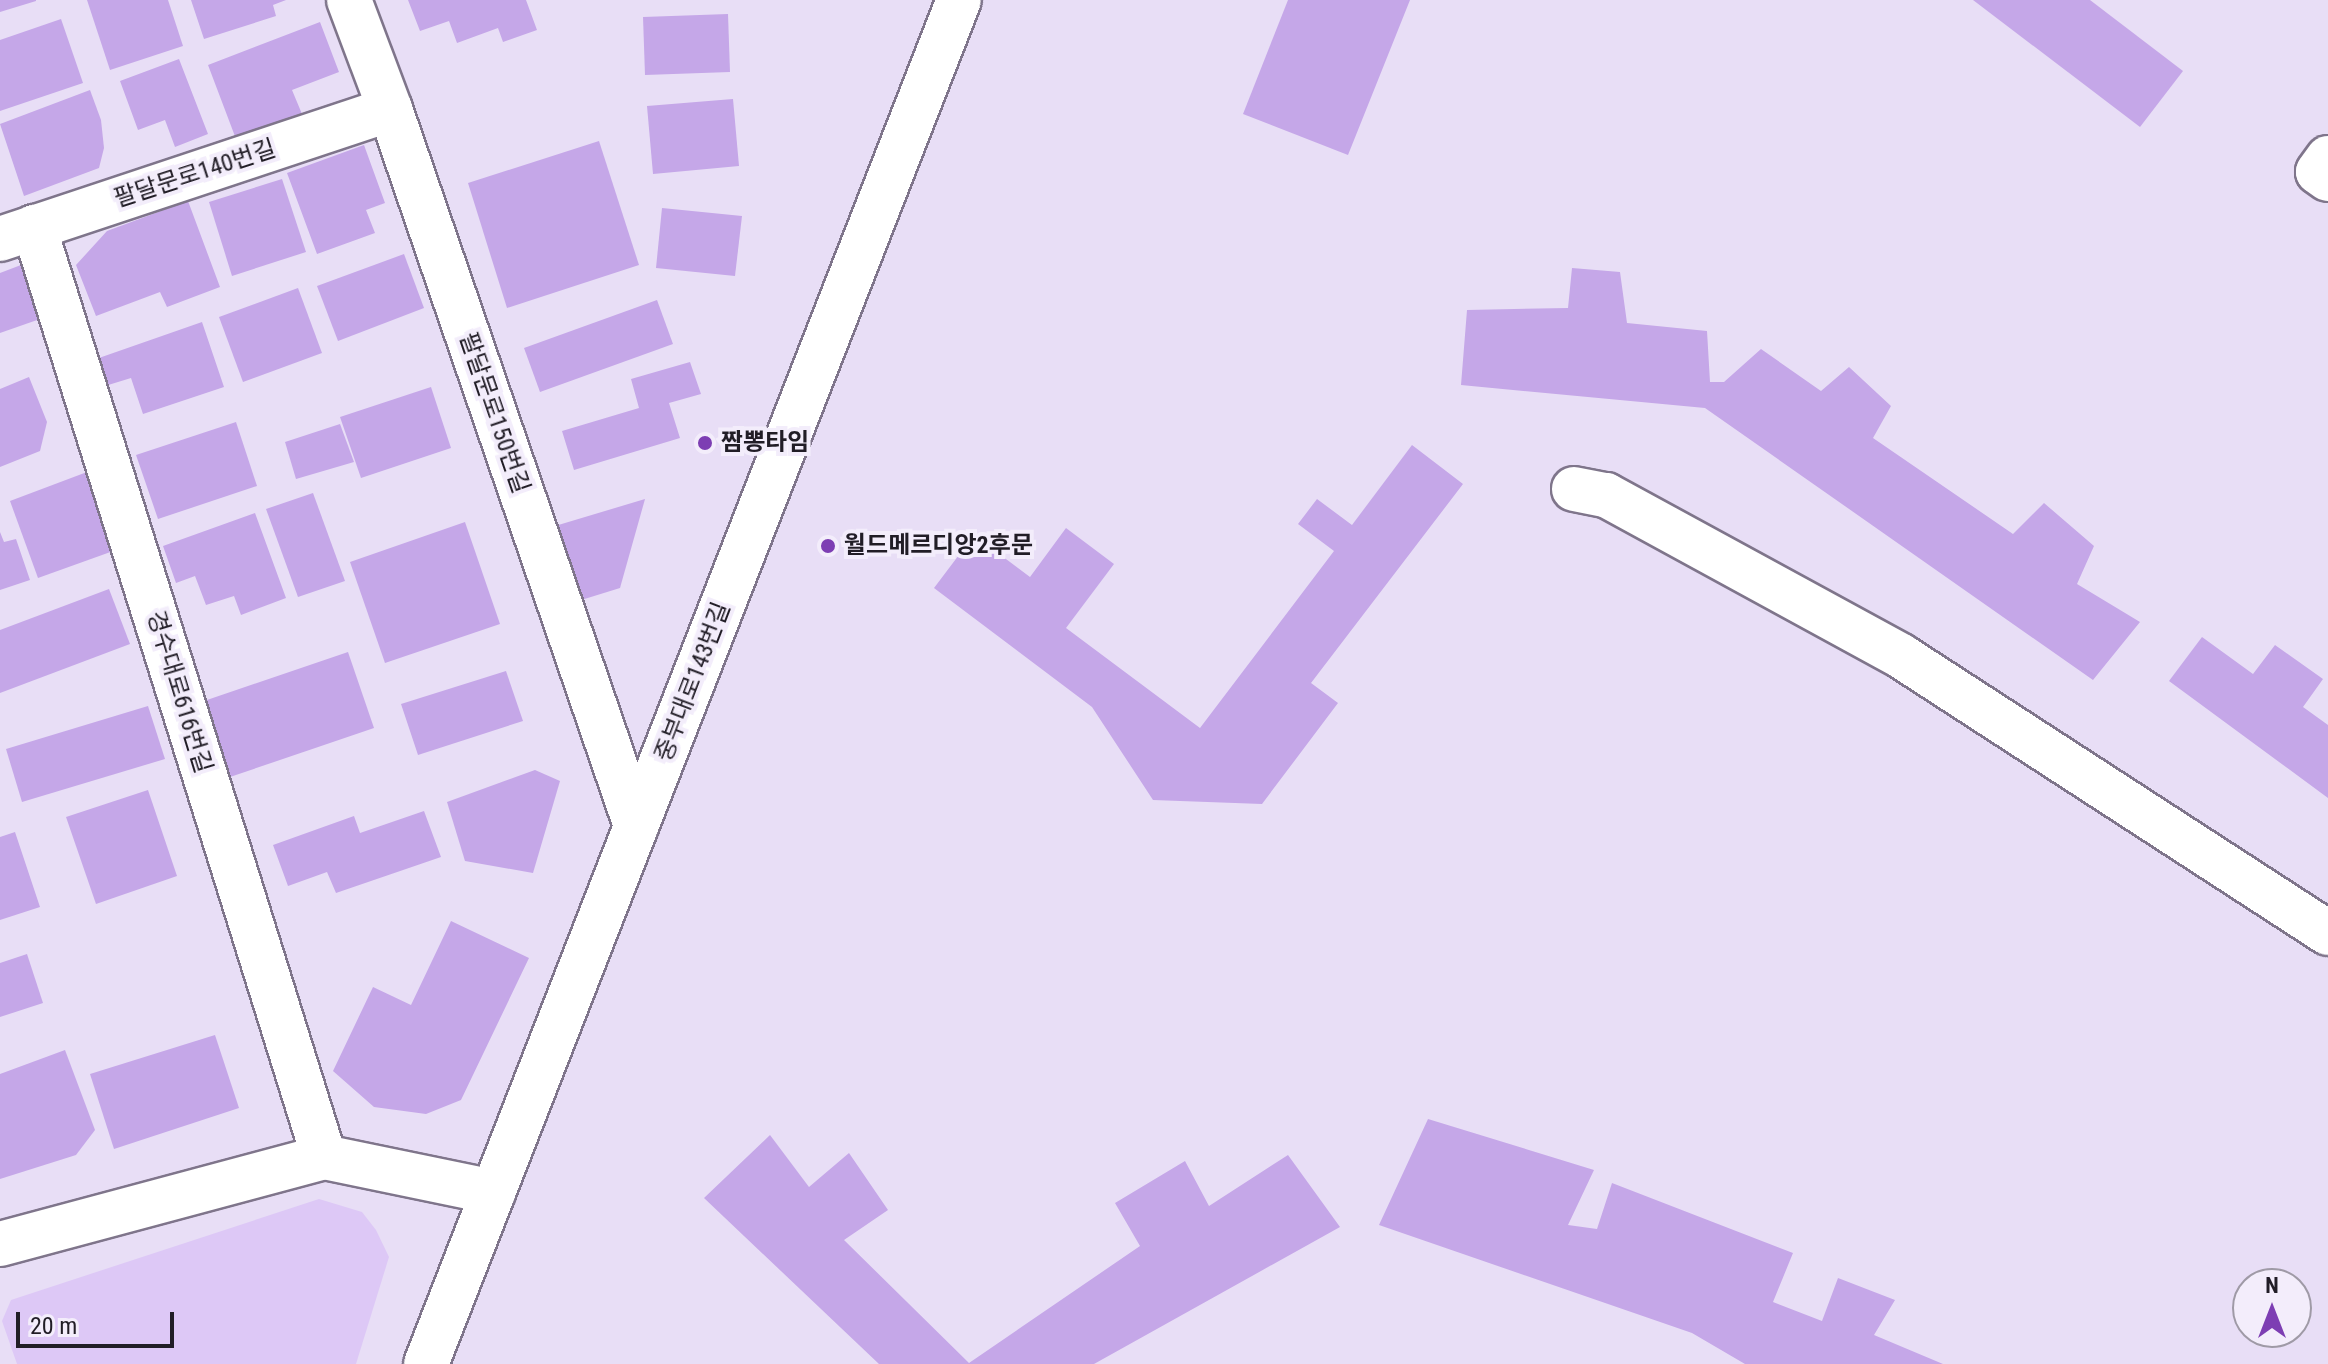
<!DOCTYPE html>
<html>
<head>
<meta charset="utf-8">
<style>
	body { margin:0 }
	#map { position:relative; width:2328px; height:1364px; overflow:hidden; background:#e8def6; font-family:"Roboto Condensed","Noto Sans KR",sans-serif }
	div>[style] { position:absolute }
	.green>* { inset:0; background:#ddc8f6 }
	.building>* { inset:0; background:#c5a7e8 }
	.roads { filter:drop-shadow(2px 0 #7f758b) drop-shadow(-2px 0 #7f758b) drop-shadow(0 2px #7f758b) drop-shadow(0 -2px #7f758b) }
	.minor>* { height:44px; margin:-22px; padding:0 22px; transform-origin:22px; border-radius:22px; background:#fff }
	.dots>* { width:22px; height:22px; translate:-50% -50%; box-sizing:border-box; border:4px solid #f3edfb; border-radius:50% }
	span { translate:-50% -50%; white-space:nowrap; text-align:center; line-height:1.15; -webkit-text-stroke:8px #f3edfb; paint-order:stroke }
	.street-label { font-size:24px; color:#211d26 }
	.poi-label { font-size:24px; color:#211d26; font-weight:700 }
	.left { translate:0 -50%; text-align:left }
	.north { position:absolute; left:2232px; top:1268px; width:80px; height:80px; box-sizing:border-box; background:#f3edfb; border:2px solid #9f9aa6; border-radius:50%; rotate:0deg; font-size:22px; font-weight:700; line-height:32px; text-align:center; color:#211d26 }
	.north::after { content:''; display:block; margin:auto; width:28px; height:36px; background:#7d3eb3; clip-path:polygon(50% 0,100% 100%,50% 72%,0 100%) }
	.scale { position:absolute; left:16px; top:1312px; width:158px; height:36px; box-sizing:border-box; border:4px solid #211d26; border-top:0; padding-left:10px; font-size:24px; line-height:28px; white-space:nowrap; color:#211d26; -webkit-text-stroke:6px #f3edfb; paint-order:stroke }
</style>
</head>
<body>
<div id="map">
	<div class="green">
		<i style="clip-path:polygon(319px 1199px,362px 1212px,376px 1230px,389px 1257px,356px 1364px,17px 1364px,2px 1321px,11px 1300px)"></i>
	</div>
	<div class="building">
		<i style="clip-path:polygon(0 0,36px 0,36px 1px,0 12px)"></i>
		<i style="clip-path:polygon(87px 0,168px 0,183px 46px,110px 70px)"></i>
		<i style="clip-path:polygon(191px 0,286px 0,273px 5px,276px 16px,204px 39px)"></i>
		<i style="clip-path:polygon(408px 0,526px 0,537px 30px,503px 42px,498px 28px,457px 43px,449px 21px,420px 31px)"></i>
		<i style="clip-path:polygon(1288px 0,1410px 0,1348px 155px,1243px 114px)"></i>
		<i style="clip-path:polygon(1973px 0,2090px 0,2183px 71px,2140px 127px)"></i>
		<i style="clip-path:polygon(728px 14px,730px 72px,645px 75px,643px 17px)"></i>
		<i style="clip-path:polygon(61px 19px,83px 83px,0 111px,0 40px)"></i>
		<i style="clip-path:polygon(320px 22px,339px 72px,292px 90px,302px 114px,236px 139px,208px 65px)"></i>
		<i style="clip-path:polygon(179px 59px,208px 134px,175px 147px,165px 120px,138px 130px,120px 81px)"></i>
		<i style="clip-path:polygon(90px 90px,101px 120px,104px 148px,99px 168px,24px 196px,0 124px)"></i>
		<i style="clip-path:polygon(733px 99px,739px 166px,653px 174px,647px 106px)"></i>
		<i style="clip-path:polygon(599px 141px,639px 265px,507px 308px,468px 183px)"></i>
		<i style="clip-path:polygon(364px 145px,385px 203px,366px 210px,375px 233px,317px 254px,287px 173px)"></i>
		<i style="clip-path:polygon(282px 179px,306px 252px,232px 276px,209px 202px)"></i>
		<i style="clip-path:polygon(188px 201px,220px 287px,167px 307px,160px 292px,96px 316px,76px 265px,107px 231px)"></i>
		<i style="clip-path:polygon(662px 208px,742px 216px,735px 276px,656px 268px)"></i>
		<i style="clip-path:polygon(404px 254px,424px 308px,338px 341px,317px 286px)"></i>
		<i style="clip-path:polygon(21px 265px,40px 319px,0 333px,0 273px)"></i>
		<i style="clip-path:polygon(1572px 268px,1620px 272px,1627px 323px,1707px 331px,1710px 382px,1724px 382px,1761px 349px,1821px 391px,1849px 367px,1891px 406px,1873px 438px,2013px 534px,2044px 503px,2094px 546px,2077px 584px,2140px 622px,2093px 680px,1705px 408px,1461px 385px,1467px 310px,1568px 308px)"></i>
		<i style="clip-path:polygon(298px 288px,322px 353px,243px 382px,219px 317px)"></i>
		<i style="clip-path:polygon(657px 300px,673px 344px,540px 392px,524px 348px)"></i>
		<i style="clip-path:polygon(202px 322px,224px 387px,143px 414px,131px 378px,105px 386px,96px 359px)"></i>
		<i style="clip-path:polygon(690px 362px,701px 394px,669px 403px,680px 438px,574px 470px,562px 431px,639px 408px,631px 379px)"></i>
		<i style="clip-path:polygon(29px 377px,47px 422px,40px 451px,0 467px,0 389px)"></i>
		<i style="clip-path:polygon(431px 387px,451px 448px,361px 478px,340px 417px)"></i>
		<i style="clip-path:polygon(236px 422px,257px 486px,158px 519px,136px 455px)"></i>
		<i style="clip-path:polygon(340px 424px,354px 462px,296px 479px,285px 442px)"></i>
		<i style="clip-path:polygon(1412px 445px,1463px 484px,1311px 683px,1338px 703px,1262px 804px,1153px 800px,1092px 707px,934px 588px,974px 535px,1030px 577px,1066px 528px,1114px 564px,1066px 628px,1200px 728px,1334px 551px,1298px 524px,1317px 499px,1352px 525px)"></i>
		<i style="clip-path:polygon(87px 472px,116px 550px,38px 578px,10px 501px)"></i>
		<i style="clip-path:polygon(313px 493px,345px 581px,298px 597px,266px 509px)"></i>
		<i style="clip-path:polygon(645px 499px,620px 588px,578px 601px,555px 526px)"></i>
		<i style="clip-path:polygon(255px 513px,286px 598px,241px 615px,234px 596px,206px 605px,195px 576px,176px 583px,163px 546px)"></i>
		<i style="clip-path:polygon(465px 522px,500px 624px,385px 663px,350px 562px)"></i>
		<i style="clip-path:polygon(0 532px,4px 542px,16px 539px,30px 580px,0 590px)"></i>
		<i style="clip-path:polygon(109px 589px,130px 644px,0 693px,0 630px)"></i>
		<i style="clip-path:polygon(2202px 637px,2253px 674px,2275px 645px,2323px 679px,2303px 707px,2328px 725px,2328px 798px,2169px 681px)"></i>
		<i style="clip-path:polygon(348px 652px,374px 728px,230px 777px,204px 701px)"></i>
		<i style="clip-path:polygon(506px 671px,523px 721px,418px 755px,401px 704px)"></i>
		<i style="clip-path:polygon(148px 706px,165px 759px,22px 802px,6px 749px)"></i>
		<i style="clip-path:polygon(535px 770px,560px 781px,533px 873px,465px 861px,447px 802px)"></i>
		<i style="clip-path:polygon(148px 790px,177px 876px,96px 904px,66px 817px)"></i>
		<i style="clip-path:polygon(424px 811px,441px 857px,336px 893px,327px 872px,288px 886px,273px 845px,354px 816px,360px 833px)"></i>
		<i style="clip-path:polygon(15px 832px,40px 907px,0 920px,0 837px)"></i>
		<i style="clip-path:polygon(451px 921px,529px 958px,461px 1100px,426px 1114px,374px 1107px,333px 1071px,373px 987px,411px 1005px)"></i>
		<i style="clip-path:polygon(27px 954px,43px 1003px,0 1017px,0 963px)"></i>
		<i style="clip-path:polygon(215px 1035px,239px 1108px,114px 1149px,90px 1074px)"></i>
		<i style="clip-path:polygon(65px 1050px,95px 1130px,76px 1155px,0 1179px,0 1074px)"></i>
		<i style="clip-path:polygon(1428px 1119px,1594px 1170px,1568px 1225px,1597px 1229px,1612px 1183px,1793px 1253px,1773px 1302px,1822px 1321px,1838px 1278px,1895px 1300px,1874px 1335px,1943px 1364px,1745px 1364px,1692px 1333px,1379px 1225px)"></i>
		<i style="clip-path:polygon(770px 1135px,809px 1187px,849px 1153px,888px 1210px,844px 1240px,969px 1363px,1140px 1246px,1115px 1203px,1185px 1161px,1209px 1206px,1288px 1155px,1340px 1227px,1094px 1364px,879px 1364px,704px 1198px)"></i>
	</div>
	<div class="roads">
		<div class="minor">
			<i style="left:349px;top:0;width:116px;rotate:69.4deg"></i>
			<i style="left:390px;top:109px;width:758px;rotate:71.06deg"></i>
			<i style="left:2328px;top:158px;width:17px;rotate:126deg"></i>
			<i style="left:2318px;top:172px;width:12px;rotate:35deg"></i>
			<i style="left:34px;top:227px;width:974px;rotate:72.68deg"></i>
			<i style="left:0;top:239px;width:411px;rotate:-18.4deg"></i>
			<i style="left:1574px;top:489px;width:33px;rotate:11deg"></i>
			<i style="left:1606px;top:495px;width:336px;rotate:28.6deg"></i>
			<i style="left:1901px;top:656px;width:509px;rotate:32.97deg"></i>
			<i style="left:0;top:1244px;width:335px;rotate:-15deg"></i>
			<i style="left:324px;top:1157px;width:173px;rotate:11.7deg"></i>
			<i style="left:426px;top:1364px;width:1464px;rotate:-68.66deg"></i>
		</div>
	</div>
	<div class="dots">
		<i style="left:705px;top:443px;background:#7d3eb3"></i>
		<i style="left:828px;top:546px;background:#7d3eb3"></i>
	</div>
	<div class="street-label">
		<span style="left:195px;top:174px;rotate:-18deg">팔달문로140번길</span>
		<span style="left:494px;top:413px;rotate:71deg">팔달문로150번길</span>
		<span style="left:693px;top:682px;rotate:-69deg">중부대로143번길</span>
		<span style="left:179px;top:692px;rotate:73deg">경수대로616번길</span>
	</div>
	<div class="poi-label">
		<span class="left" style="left:721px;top:443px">짬뽕타임</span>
		<span class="left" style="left:844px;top:546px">월드메르디앙2후문</span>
	</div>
	<div class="north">N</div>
	<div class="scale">20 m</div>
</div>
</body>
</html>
